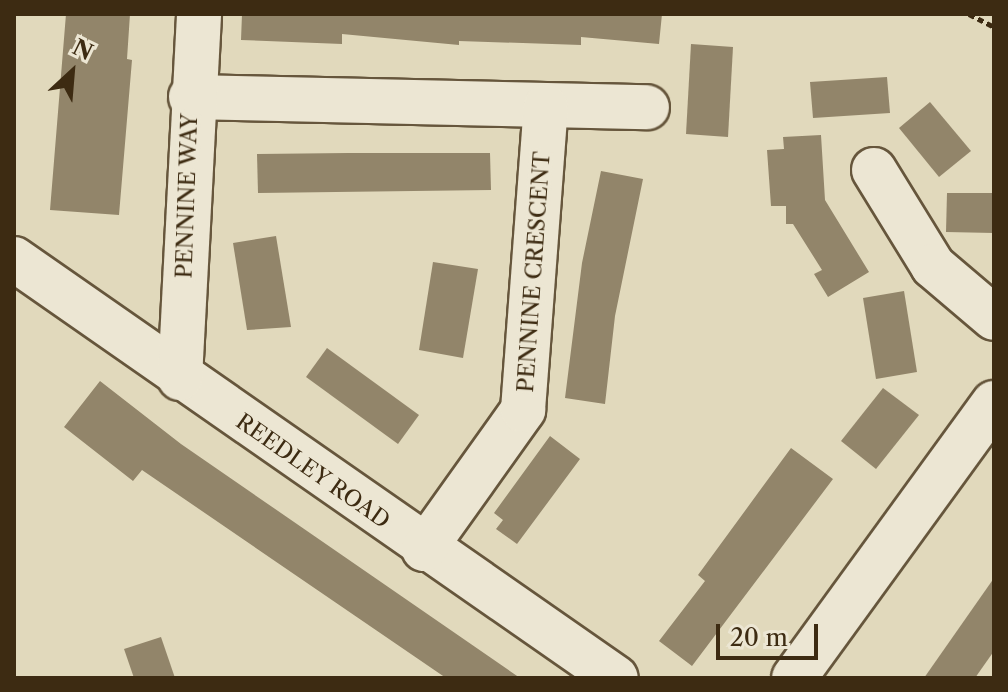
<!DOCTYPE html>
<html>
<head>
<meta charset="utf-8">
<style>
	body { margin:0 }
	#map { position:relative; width:1008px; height:692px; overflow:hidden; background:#e1d9bc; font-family:"Libre Caslon Text",serif }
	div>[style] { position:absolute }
	.building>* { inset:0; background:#92856a }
	.path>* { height:5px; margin-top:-2.5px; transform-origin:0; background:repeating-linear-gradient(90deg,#3d2b12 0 6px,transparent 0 10px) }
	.roads { filter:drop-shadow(2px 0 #66563c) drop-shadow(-2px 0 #66563c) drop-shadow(0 2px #66563c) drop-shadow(0 -2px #66563c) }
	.minor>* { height:44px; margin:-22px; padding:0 22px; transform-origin:22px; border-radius:22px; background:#ece6d3 }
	span { translate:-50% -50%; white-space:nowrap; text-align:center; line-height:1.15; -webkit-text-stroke:7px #ece6d3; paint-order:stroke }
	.street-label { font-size:22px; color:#3d2b12 }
	.frame { position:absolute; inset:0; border:16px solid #3d2b12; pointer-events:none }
	.north { position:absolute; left:32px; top:32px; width:80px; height:80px; -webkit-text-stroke:6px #ece6d3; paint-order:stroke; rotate:26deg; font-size:22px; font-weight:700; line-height:32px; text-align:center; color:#3d2b12 }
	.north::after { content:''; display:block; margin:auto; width:28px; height:36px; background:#3d2b12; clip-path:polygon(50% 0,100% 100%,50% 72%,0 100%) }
	.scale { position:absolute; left:716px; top:624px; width:102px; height:36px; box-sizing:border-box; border:4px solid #3d2b12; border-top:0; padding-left:10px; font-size:24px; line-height:28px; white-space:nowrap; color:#3d2b12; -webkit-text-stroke:6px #ece6d3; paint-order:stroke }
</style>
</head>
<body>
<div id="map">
	<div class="building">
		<i style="clip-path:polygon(66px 14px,130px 14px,127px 59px,132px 60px,119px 215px,50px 210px)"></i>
		<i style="clip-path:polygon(242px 14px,662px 14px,659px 44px,581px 37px,581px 45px,459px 41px,459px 45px,342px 34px,342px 44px,241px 40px)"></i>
		<i style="clip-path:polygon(691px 44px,733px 47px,728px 137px,686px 134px)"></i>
		<i style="clip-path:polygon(887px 77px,890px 113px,813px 118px,810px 82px)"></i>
		<i style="clip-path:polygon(930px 102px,971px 151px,939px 177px,899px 128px)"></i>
		<i style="clip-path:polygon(821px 135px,825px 200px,869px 272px,828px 297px,814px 274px,822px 270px,793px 224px,786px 224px,786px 206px,771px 206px,767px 150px,784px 149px,783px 137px)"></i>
		<i style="clip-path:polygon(348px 153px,490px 153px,491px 190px,258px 193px,257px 154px)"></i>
		<i style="clip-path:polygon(601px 171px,643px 179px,615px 316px,605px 404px,565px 398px,582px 263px)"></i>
		<i style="clip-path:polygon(947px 193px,994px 193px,994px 233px,946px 232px)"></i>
		<i style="clip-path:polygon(276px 236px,291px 327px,247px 330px,233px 243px)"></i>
		<i style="clip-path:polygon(433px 262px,478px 269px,463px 358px,419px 350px)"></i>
		<i style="clip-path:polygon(904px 291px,917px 372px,876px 379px,863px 298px)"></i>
		<i style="clip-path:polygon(327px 348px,419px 415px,398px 444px,306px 377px)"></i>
		<i style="clip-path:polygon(100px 381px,181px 444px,520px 678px,446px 678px,142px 470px,133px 481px,64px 427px)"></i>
		<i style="clip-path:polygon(883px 388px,919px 415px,876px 469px,841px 441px)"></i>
		<i style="clip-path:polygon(550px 436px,580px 459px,517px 544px,496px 529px,503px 520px,494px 513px)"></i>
		<i style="clip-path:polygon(791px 448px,833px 479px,692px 666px,659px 641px,705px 581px,698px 575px)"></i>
		<i style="clip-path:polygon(994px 578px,994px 651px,975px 678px,924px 678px)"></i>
		<i style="clip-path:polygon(161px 637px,175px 678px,134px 678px,124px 649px)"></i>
	</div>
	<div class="path">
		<i style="left:969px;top:14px;width:28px;rotate:27deg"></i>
	</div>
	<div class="roads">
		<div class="minor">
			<i style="left:191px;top:97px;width:456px;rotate:1.3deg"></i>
			<i style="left:874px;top:170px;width:113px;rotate:58.4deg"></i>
			<i style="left:933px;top:266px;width:80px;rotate:40.4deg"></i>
			<i style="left:14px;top:259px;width:733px;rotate:34.84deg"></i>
			<i style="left:180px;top:378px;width:364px;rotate:-87deg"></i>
			<i style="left:424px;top:549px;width:171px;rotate:-54.5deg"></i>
			<i style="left:523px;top:410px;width:304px;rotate:-85.7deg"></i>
			<i style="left:794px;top:678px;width:340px;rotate:-54deg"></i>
		</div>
	</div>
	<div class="street-label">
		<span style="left:187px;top:196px;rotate:-88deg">PENNINE WAY</span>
		<span style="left:534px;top:272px;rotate:-86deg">PENNINE CRESCENT</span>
		<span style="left:313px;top:471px;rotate:35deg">REEDLEY ROAD</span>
	</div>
	<div class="frame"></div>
	<div class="north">N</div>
	<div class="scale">20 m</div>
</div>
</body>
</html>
